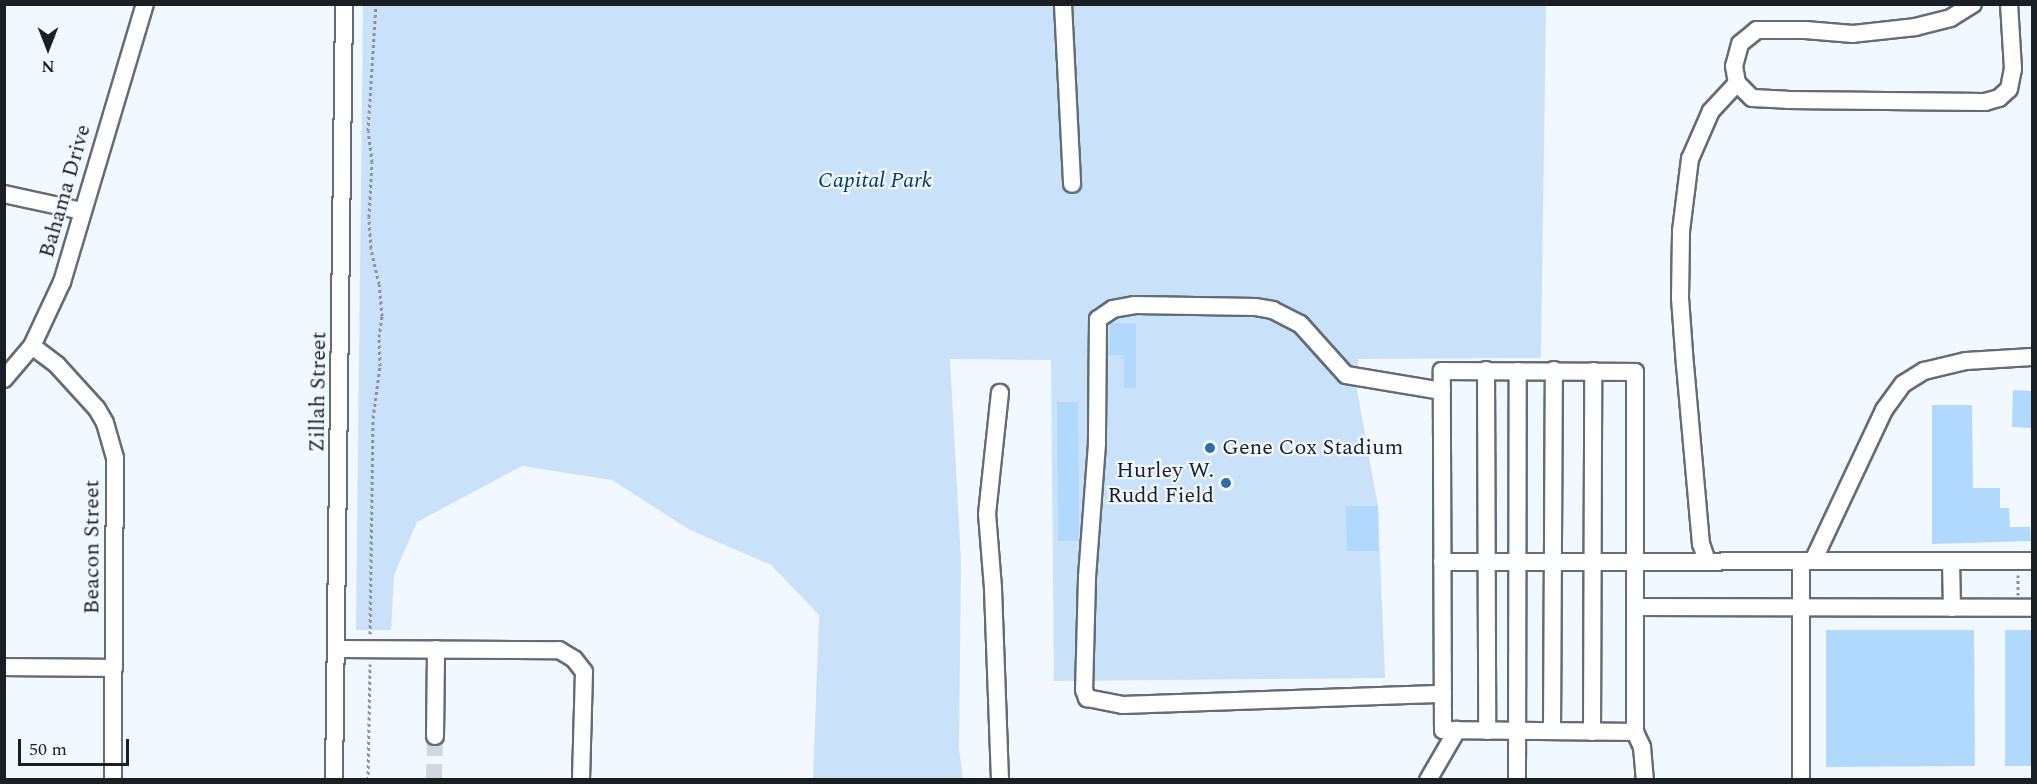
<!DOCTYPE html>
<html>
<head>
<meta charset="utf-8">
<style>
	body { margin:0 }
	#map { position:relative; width:2037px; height:784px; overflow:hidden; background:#f1f8ff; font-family:Spectral,serif }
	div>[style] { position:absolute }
	.green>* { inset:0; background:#c9e2f9 }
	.building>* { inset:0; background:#b1d9fe }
	.minor-tunnel>* { height:16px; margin-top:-8px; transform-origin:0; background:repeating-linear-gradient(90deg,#d1d7de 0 16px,transparent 0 24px) }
	.path>* { height:3px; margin-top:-1.5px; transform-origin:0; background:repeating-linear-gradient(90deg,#8d9399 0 3px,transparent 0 6px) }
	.roads { filter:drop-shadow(2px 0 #626d76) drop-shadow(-2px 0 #626d76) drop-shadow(0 2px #626d76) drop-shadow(0 -2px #626d76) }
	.minor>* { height:16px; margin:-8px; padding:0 8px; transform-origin:8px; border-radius:8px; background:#fff }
	.dots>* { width:16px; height:16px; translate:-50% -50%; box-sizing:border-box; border:3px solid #f1f8ff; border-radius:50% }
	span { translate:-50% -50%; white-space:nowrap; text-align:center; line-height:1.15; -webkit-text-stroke:4.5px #f1f8ff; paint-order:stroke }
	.park-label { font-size:22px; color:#003c65; font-style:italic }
	.street-label { font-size:22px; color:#1a1f23 }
	.poi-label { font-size:22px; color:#1a1f23 }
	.left { translate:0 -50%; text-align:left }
	.right { translate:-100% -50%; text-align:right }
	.frame { position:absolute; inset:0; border:6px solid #1a1f23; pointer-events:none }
	.north { position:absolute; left:18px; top:18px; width:60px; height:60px; -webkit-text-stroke:4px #f1f8ff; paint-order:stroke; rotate:180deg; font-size:16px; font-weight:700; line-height:24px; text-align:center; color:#1a1f23 }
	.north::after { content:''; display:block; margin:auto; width:21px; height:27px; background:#1a1f23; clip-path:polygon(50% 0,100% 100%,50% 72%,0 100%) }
	.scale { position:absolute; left:18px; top:739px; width:111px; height:27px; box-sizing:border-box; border:3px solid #1a1f23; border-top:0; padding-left:8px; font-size:18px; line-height:21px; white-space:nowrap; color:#1a1f23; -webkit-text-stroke:4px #f1f8ff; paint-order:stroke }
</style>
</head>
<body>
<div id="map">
	<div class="green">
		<i style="clip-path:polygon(363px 5px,1546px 5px,1541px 358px,1358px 359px,1357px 390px,1378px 506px,1385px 678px,1054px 681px,1051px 360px,950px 359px,961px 561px,959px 748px,963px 779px,813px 779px,819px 615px,771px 565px,690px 530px,612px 480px,522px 466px,417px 522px,394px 575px,391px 630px,356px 630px)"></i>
	</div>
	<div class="building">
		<i style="clip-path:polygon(1110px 323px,1136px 323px,1136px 388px,1124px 388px,1124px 355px,1108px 355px)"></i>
		<i style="clip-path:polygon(2013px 390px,2032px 391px,2031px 428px,2012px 427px)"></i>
		<i style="clip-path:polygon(1057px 402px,1078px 402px,1079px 541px,1058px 541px)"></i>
		<i style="clip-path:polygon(1932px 405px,1972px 405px,1973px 488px,2000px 488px,2000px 508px,2009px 508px,2010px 527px,2030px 527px,2031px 541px,1932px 544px)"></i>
		<i style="clip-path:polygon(1346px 506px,1378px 506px,1378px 551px,1347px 551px)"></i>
		<i style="clip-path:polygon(1826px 630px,1974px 630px,1975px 766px,1826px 767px)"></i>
		<i style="clip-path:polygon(2005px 630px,2032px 630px,2032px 766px,2005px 766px)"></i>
	</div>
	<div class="minor-tunnel">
		<i style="left:434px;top:780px;width:44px;rotate:-88.7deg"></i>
	</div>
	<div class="path">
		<i style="left:2018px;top:575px;width:20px;rotate:90deg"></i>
		<i style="left:370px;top:634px;width:216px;rotate:-89.2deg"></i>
		<i style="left:373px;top:418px;width:52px;rotate:-82.3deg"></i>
		<i style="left:380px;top:366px;width:29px;rotate:-92deg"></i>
		<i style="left:379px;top:337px;width:21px;rotate:-82deg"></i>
		<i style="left:382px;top:316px;width:32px;rotate:-95deg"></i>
		<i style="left:379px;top:284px;width:37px;rotate:-103deg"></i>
		<i style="left:371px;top:248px;width:31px;rotate:-94deg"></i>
		<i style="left:369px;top:217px;width:55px;rotate:-86.9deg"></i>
		<i style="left:372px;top:162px;width:31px;rotate:-97deg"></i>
		<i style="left:368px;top:131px;width:127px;rotate:-86.4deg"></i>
		<i style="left:368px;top:780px;width:116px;rotate:-89deg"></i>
	</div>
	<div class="roads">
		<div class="minor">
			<i style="left:1063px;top:4px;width:180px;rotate:87.1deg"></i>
			<i style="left:1973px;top:4px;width:26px;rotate:148deg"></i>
			<i style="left:1951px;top:18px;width:36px;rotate:166deg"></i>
			<i style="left:1916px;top:27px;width:63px;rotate:173.7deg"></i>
			<i style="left:1853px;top:34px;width:48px;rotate:-175.2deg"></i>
			<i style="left:1805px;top:30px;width:48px;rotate:180deg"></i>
			<i style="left:1757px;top:30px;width:22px;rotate:141deg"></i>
			<i style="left:1740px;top:44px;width:23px;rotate:105deg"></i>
			<i style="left:1734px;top:66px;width:17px;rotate:80deg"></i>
			<i style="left:1737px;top:83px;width:21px;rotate:45deg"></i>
			<i style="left:1752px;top:98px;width:35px;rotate:3deg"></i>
			<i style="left:1787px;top:100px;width:198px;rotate:0.6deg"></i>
			<i style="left:1985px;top:102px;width:15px;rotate:-16deg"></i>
			<i style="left:1999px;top:98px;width:13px;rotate:-42deg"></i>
			<i style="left:2009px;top:89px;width:20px;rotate:-79deg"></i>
			<i style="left:2013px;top:69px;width:65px;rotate:-93.5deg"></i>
			<i style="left:4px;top:194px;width:80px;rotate:12.3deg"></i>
			<i style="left:32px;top:346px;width:31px;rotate:37deg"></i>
			<i style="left:57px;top:365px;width:59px;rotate:47.7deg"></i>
			<i style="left:97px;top:409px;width:16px;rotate:60deg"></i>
			<i style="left:105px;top:423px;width:36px;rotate:74deg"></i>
			<i style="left:115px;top:458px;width:322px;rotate:90.4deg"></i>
			<i style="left:1486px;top:370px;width:361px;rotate:89.8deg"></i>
			<i style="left:4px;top:379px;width:43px;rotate:-49.7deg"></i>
			<i style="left:32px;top:346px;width:71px;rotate:-64.9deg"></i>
			<i style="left:62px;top:282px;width:290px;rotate:-73.4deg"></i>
			<i style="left:1442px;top:391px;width:97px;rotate:-170.5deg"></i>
			<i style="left:1346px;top:375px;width:69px;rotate:-132deg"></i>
			<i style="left:1300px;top:324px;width:30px;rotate:-153deg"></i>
			<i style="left:1273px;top:310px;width:17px;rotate:-170deg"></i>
			<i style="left:1256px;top:307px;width:121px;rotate:-179.1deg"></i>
			<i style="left:1135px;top:305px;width:22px;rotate:170deg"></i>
			<i style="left:1113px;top:309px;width:18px;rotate:146deg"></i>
			<i style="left:1098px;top:319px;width:125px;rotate:90.5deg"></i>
			<i style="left:1097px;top:444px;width:134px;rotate:94.3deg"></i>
			<i style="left:1087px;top:578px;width:112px;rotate:91.5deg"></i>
			<i style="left:1084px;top:690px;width:9px;rotate:69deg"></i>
			<i style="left:1087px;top:698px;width:37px;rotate:11deg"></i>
			<i style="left:1123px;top:705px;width:320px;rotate:-2deg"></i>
			<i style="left:1707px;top:561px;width:18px;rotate:-109deg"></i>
			<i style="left:1701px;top:544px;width:179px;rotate:-95.1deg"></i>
			<i style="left:1685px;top:366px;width:68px;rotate:-94.2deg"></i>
			<i style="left:1680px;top:298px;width:67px;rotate:-89.1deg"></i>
			<i style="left:1681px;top:231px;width:73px;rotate:-82.9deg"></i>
			<i style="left:1690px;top:159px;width:52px;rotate:-66.4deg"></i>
			<i style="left:1711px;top:111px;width:38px;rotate:-47deg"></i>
			<i style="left:1801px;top:561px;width:219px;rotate:90deg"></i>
			<i style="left:1813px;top:561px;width:167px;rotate:-64.8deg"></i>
			<i style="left:1884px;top:410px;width:32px;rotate:-54deg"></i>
			<i style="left:1903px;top:384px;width:25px;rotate:-32deg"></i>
			<i style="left:1924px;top:371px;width:43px;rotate:-13.4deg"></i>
			<i style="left:1966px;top:361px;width:66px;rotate:-3.5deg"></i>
			<i style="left:1951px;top:561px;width:47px;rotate:88.8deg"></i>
			<i style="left:1442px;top:562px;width:590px;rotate:-0.1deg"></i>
			<i style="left:1636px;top:607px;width:396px;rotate:0.1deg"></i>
			<i style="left:337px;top:649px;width:222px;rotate:0.3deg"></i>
			<i style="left:559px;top:650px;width:17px;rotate:31deg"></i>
			<i style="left:574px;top:659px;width:16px;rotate:52deg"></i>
			<i style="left:584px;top:672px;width:108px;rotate:91.6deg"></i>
			<i style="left:4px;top:667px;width:110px;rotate:0.5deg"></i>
			<i style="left:1552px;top:731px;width:361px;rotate:-89.7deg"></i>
			<i style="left:1592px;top:732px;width:361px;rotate:-89.8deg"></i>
			<i style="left:1635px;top:732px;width:192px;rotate:-179.4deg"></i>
			<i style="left:1443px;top:730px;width:359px;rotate:-90.2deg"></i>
			<i style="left:1442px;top:371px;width:193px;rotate:0.3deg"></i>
			<i style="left:1635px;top:372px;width:360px;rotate:90deg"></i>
			<i style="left:1635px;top:732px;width:17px;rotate:65deg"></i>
			<i style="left:1642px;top:747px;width:33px;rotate:85deg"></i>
			<i style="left:435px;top:736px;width:87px;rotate:-89.3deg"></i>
			<i style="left:334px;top:780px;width:776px;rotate:-89.26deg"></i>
			<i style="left:1000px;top:780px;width:192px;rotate:-92.1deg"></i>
			<i style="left:993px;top:588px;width:74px;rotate:-94.6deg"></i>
			<i style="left:987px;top:514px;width:122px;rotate:-83.9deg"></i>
			<i style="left:1428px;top:780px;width:58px;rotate:-59.9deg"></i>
			<i style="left:1517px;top:780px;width:409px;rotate:-89.9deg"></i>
		</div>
	</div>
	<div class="dots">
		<i style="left:1210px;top:448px;background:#2c6fa4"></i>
		<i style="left:1226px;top:483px;background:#2c6fa4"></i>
	</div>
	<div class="park-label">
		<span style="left:875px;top:181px">Capital Park</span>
	</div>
	<div class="street-label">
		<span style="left:65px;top:191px;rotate:-74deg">Bahama Drive</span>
		<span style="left:318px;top:392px;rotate:-89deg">Zillah Street</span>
		<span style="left:92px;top:547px;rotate:-90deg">Beacon Street</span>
	</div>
	<div class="poi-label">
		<span class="left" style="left:1222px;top:448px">Gene Cox Stadium</span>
		<span class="right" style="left:1214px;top:483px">Hurley W.<br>Rudd Field</span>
	</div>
	<div class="frame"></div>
	<div class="north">N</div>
	<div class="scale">50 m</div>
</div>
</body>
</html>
